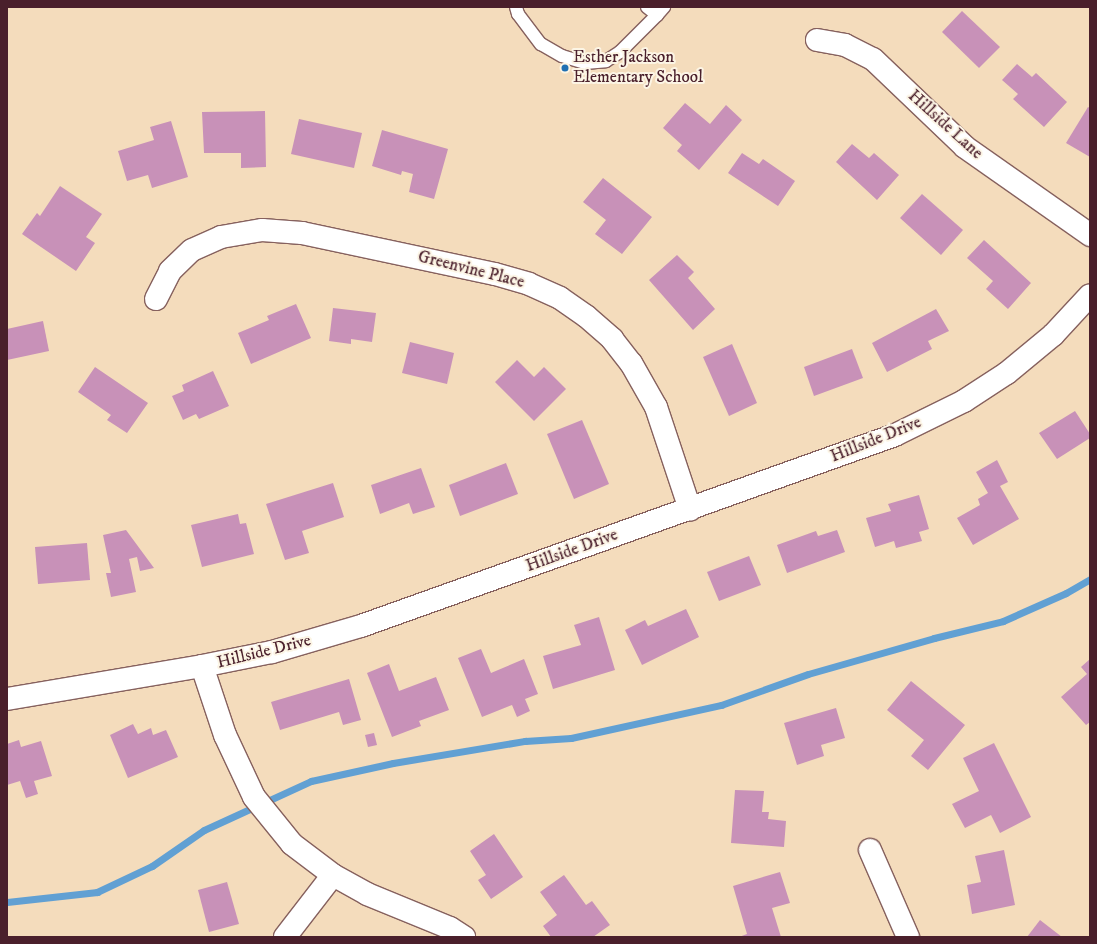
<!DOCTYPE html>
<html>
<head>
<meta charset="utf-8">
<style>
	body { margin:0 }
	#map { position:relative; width:1097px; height:944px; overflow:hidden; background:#f4dcbc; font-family:"IM FELL DW Pica",serif }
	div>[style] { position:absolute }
	.stream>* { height:7px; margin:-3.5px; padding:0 3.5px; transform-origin:3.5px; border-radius:3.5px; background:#61a0d3 }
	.building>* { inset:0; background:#c891b8 }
	.roads { filter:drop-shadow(1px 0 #86615e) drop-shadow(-1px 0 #86615e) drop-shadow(0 1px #86615e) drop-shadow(0 -1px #86615e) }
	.lane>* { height:12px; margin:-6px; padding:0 6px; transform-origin:6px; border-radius:6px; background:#fff }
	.street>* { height:22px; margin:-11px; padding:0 11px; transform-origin:11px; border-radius:11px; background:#fff }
	.dots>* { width:11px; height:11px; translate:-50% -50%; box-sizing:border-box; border:2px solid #fcf5e5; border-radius:50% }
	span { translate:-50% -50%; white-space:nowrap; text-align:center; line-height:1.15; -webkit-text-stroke:4px #fcf5e5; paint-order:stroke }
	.poi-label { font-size:17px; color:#4a1f2b }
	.left { translate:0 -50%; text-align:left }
	.street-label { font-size:17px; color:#4a1f2b }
	.frame { position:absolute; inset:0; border:8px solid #4a1f2b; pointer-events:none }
</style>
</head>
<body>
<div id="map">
	<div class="stream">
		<i style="left:7px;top:902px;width:91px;rotate:-6.3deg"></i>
		<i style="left:97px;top:892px;width:61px;rotate:-25.3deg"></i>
		<i style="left:152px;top:866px;width:63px;rotate:-34.7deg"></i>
		<i style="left:204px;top:830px;width:118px;rotate:-24.6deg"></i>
		<i style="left:311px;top:781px;width:84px;rotate:-12.4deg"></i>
		<i style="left:393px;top:763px;width:134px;rotate:-9.5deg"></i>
		<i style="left:525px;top:741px;width:46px;rotate:-3.7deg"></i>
		<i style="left:571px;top:738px;width:154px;rotate:-12.4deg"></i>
		<i style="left:721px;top:705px;width:92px;rotate:-19.6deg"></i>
		<i style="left:808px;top:674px;width:131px;rotate:-15.9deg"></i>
		<i style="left:934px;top:638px;width:71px;rotate:-13.8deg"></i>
		<i style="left:1003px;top:621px;width:69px;rotate:-24deg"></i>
		<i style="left:1066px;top:593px;width:28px;rotate:-30deg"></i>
	</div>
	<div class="building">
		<i style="clip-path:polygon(962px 11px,1000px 47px,979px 68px,942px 32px)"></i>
		<i style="clip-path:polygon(1017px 64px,1032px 77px,1036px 73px,1067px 102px,1044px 127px,1013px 99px,1018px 94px,1002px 80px)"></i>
		<i style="clip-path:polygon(685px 103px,710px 124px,726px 105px,742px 120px,699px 170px,677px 151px,682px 145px,663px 128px)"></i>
		<i style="clip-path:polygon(1088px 107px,1090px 108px,1090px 157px,1066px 143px)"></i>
		<i style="clip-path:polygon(265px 111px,266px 167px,241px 168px,241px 153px,204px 153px,202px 112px)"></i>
		<i style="clip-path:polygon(299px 119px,362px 133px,354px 168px,291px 154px)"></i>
		<i style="clip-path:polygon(171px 121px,188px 177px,152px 188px,148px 175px,127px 181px,118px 151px,154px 140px,150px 127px)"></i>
		<i style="clip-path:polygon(382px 130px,448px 149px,434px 199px,409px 192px,413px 174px,402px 171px,401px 175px,372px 166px)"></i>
		<i style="clip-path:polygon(852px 144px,869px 158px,874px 153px,899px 175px,877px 200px,836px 162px)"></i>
		<i style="clip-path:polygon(742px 153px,759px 164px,763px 159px,795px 181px,778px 206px,728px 173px)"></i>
		<i style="clip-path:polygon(603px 178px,652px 217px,622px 254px,595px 234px,606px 220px,583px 202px)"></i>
		<i style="clip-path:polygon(60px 186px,102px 214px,86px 237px,95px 243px,76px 271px,22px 234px,37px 213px,40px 216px)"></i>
		<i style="clip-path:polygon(922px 194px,963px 230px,941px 255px,900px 218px)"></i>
		<i style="clip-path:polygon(984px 240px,1031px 283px,1008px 309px,986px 289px,993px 281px,967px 258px)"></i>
		<i style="clip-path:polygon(677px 255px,694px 272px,688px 278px,715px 309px,693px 330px,649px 280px)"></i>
		<i style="clip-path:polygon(296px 304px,311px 338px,251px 364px,238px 333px,269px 320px,267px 316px)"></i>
		<i style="clip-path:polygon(333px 308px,376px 313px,372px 342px,351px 339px,351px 344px,329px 341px)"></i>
		<i style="clip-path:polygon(936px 309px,949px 331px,928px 341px,932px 349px,887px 372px,872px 343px)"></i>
		<i style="clip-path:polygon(43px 321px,49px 351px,7px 360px,7px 329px)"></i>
		<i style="clip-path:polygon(410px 342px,454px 353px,447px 384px,402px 373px)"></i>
		<i style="clip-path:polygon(732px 344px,757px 403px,729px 416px,703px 357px)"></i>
		<i style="clip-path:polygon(852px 349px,863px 378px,814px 396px,804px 367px)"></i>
		<i style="clip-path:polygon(517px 360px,534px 377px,544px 367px,566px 389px,534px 421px,495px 382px)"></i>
		<i style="clip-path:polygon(95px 367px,148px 403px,127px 433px,107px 420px,111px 415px,78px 392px)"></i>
		<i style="clip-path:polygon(213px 371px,229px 406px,199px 419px,196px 414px,183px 420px,172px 396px,184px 391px,182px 385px)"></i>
		<i style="clip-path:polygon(1075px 411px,1090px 434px,1090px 438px,1057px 459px,1039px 433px)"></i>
		<i style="clip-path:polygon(582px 420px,609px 484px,574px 499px,547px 434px)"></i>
		<i style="clip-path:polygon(997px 460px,1008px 482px,1000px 486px,1019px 519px,973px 545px,957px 518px,980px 505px,978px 499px,988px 493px,976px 472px)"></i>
		<i style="clip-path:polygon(506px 463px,518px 494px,460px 516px,449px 485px)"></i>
		<i style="clip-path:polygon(421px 468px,435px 507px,413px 514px,409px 503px,380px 514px,371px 485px)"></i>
		<i style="clip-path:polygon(333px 483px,344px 517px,302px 531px,309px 553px,285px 560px,266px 504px)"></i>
		<i style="clip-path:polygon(919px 495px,929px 529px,919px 532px,922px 541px,896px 548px,894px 541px,875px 547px,866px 518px,891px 511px,888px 504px)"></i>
		<i style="clip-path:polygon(238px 514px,240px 524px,246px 523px,254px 554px,202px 567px,191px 525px)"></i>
		<i style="clip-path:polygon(126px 530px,154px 568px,140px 571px,137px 557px,129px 559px,136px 592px,111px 597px,106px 573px,111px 573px,103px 535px)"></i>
		<i style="clip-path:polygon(837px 530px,845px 552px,787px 573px,777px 545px,816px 531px,818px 536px)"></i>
		<i style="clip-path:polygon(87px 543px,90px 580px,38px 584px,35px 547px)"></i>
		<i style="clip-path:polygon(749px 556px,761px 585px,719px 601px,707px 572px)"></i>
		<i style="clip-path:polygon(686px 609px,699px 637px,642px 665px,625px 630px,645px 620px,648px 626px)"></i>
		<i style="clip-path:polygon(599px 617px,615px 670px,553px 689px,543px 656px,581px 645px,574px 625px)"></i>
		<i style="clip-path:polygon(481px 649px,491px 673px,524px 659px,538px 694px,525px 699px,530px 711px,517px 717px,512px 705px,482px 717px,458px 658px)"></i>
		<i style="clip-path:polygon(1090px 659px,1090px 722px,1086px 725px,1061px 697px,1087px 674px,1081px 667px)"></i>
		<i style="clip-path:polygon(389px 664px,399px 691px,436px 677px,449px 710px,419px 721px,421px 726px,392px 737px,367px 673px)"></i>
		<i style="clip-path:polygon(349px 679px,361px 720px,343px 725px,339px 712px,280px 730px,271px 702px)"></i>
		<i style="clip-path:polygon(911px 681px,965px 725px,928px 770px,911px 756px,924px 740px,887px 710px)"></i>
		<i style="clip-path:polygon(836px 708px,845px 738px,821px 745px,824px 756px,797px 765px,784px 723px)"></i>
		<i style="clip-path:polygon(133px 724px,138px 734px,151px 728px,153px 735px,166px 730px,178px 757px,128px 778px,110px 735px)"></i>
		<i style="clip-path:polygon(374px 733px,377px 745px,368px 747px,365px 735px)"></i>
		<i style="clip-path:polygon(19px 740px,21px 747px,41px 741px,52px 776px,34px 781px,38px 794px,26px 798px,20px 781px,7px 785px,7px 744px)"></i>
		<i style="clip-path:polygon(994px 743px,1031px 817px,1000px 833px,991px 815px,965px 828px,952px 804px,979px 791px,963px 758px)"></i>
		<i style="clip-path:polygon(735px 790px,764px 791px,762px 812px,769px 812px,768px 819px,786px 821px,784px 847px,731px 843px)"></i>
		<i style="clip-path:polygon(494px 834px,523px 877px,491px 899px,478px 880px,486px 875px,470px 851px)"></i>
		<i style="clip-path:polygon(1004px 850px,1015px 905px,972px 914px,967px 885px,981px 882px,975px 856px)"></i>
		<i style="clip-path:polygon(780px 872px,790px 903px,772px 908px,781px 937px,739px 937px,747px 934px,733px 886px)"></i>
		<i style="clip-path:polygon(564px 875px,586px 905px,592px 901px,610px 925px,593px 937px,551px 937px,543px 926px,557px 915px,540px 892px)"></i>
		<i style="clip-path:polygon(227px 882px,239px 924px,209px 932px,198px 890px)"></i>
		<i style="clip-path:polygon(1040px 920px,1062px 937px,1027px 937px)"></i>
	</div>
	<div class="roads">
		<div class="lane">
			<i style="left:516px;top:7px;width:7px;rotate:74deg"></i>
			<i style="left:518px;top:14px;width:38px;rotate:53deg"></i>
			<i style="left:541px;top:44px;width:24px;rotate:30deg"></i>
			<i style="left:562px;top:56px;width:24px;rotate:17deg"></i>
			<i style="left:585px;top:63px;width:21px;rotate:-5deg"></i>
			<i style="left:606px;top:61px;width:17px;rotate:-33deg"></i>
			<i style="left:620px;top:52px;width:52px;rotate:-45deg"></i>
			<i style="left:647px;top:7px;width:13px;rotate:39deg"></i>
			<i style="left:657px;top:15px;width:11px;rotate:-49deg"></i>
		</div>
		<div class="street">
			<i style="left:817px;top:40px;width:28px;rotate:10deg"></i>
			<i style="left:845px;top:45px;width:31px;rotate:27deg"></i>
			<i style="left:873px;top:59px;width:127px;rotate:43.7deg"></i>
			<i style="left:965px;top:147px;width:153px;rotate:35.1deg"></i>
			<i style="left:156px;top:299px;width:31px;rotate:-63deg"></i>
			<i style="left:170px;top:271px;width:30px;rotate:-44deg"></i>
			<i style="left:192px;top:250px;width:32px;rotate:-24deg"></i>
			<i style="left:221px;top:237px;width:42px;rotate:-9.7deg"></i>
			<i style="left:262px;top:230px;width:40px;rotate:4.3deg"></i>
			<i style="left:302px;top:233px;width:197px;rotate:12deg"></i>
			<i style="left:495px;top:274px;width:35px;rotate:16deg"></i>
			<i style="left:529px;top:284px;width:34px;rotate:24deg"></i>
			<i style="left:560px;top:298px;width:32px;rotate:35deg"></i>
			<i style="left:586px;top:316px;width:35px;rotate:41deg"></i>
			<i style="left:612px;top:339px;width:31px;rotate:52deg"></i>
			<i style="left:631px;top:363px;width:51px;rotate:60.4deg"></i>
			<i style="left:656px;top:407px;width:108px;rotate:71.6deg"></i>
			<i style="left:202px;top:666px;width:73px;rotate:71.6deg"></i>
			<i style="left:225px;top:735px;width:68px;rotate:64.9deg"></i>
			<i style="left:254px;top:797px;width:60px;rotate:51deg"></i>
			<i style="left:292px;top:844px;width:51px;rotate:37.1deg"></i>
			<i style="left:333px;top:875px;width:39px;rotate:29deg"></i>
			<i style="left:367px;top:894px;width:90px;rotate:22.3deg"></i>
			<i style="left:450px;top:928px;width:17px;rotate:33deg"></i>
			<i style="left:7px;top:699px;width:198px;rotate:-9.6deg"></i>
			<i style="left:202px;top:666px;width:71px;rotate:-11.3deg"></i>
			<i style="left:272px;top:652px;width:93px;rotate:-16.3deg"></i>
			<i style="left:361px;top:626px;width:567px;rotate:-19.68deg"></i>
			<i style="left:895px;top:435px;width:77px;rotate:-26.2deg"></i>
			<i style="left:964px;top:401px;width:51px;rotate:-33.1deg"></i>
			<i style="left:1007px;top:373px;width:60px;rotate:-39.6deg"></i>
			<i style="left:1053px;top:335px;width:54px;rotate:-47.2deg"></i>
			<i style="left:870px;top:850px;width:95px;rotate:66.4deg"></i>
			<i style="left:285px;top:937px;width:78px;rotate:-52.3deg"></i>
		</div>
	</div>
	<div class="dots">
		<i style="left:565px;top:68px;background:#1f6fb2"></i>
	</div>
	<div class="poi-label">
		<span class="left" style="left:573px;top:68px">Esther Jackson<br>Elementary School</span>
	</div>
	<div class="street-label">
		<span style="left:945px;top:125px;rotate:42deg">Hillside Lane</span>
		<span style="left:471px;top:270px;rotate:14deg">Greenvine Place</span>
		<span style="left:876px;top:440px;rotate:-22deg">Hillside Drive</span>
		<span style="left:572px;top:551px;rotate:-20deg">Hillside Drive</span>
		<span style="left:264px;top:652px;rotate:-14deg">Hillside Drive</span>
	</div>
	<div class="frame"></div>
</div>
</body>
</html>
